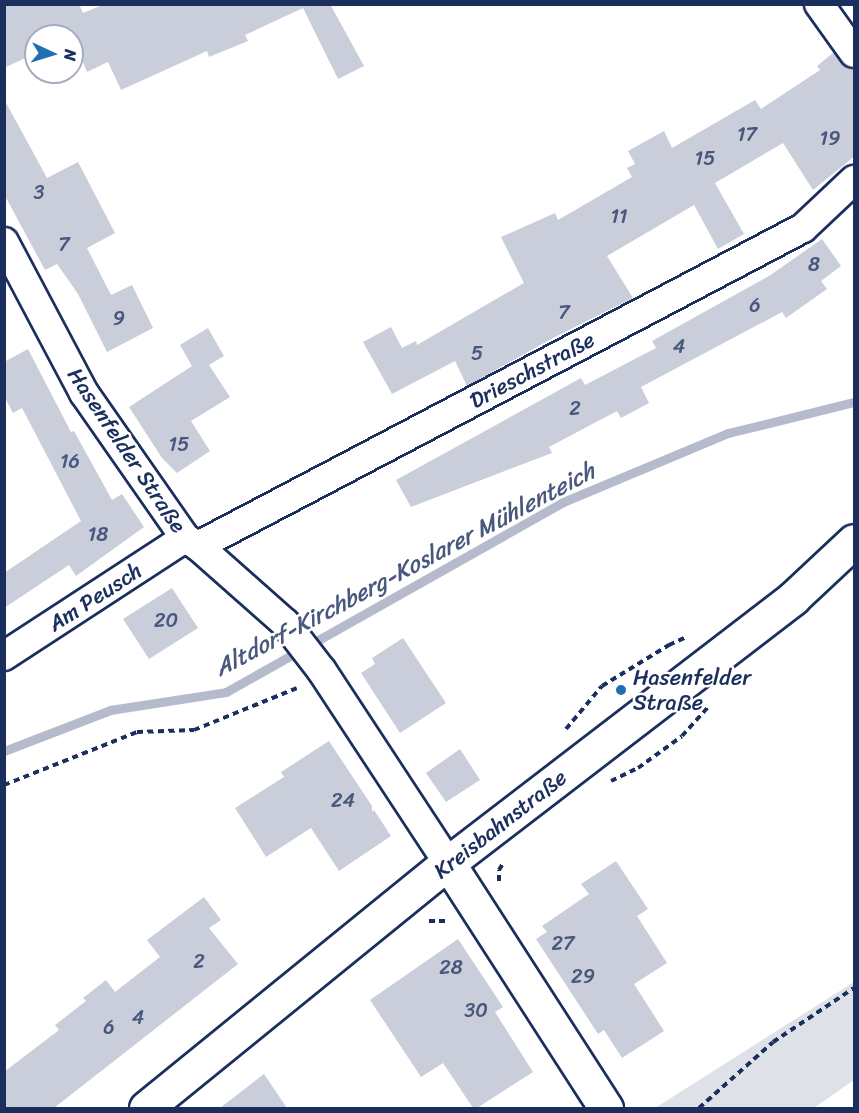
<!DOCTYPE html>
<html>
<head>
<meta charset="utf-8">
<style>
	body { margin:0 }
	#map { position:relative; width:859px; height:1113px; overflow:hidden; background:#fff; font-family:Sriracha,sans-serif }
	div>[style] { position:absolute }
	.green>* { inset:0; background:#dee1e7 }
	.stream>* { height:9px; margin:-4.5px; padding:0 4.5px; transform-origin:4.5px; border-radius:4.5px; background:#b5bbca }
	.building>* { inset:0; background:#caceda }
	.path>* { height:4px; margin-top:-2px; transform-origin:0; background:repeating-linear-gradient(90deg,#1b2f5e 0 6px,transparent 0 10.5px) }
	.roads { filter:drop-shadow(2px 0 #1b2f5e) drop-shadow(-2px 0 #1b2f5e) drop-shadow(0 2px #1b2f5e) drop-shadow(0 -2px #1b2f5e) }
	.minor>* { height:28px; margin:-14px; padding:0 14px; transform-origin:14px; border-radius:14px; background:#fff }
	.tertiary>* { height:33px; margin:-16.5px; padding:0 16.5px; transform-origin:16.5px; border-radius:16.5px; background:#fff }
	.dots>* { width:16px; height:16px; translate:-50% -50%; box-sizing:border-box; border:3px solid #fff; border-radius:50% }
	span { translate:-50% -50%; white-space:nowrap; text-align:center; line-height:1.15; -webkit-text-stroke:5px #fff; paint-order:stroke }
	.number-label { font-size:20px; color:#47577d }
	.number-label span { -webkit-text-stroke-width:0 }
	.street-label { font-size:22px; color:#1b2f5e }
	.poi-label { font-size:22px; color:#1b2f5e }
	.left { translate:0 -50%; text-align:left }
	.water-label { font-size:24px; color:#49597e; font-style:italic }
	.frame { position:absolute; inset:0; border:6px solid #1b2f5e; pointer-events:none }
	.north { position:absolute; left:24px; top:24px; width:60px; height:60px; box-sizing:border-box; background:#fff; border:2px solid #a4acbf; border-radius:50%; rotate:94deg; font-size:16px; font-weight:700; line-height:24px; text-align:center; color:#1b2f5e }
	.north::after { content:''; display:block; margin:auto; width:21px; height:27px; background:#1f6fb2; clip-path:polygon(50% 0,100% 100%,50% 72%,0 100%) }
</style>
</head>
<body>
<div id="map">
	<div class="green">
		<i style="clip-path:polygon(854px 982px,854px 1080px,814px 1108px,655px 1108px)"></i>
	</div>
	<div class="stream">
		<i style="left:4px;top:751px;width:114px;rotate:-21.1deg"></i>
		<i style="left:110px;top:710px;width:117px;rotate:-8.8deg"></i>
		<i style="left:226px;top:692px;width:387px;rotate:-29.4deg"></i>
		<i style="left:563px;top:502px;width:179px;rotate:-22.7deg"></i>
		<i style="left:728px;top:433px;width:130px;rotate:-13.8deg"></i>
	</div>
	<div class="building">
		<i style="clip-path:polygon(4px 4px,79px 4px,83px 13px,105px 4px,330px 4px,364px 66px,338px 79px,303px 8px,245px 35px,248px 41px,209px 57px,207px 51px,121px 90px,108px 62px,87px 72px,72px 36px,36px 36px,36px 53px,4px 68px)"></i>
		<i style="clip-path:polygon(833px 53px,847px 68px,855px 69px,855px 156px,813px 190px,783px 143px,715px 183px,744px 234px,718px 249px,694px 205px,607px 256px,633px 298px,553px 338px,467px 386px,455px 361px,392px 394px,363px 342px,391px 327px,402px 348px,416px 341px,417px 345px,524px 283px,501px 237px,555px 213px,558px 220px,632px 177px,627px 168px,635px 164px,628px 151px,664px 131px,672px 148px,755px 100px,761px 109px,820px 70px,817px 66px)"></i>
		<i style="clip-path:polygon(4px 99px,47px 178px,78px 162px,115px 233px,87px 248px,111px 295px,132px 285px,153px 328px,107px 352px,78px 294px,57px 264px,45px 270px,4px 194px)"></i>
		<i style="clip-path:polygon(822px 239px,841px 266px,821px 281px,827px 289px,786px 318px,782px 312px,641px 387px,649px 403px,621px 418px,617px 411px,549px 447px,552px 453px,411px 507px,396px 480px,581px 378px,585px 385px,656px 348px,652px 341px,769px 276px)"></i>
		<i style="clip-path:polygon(208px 328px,224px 356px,209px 365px,230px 397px,191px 421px,210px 451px,177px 473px,162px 458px,129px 407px,192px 366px,180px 345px)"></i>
		<i style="clip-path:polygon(28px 349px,71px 432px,74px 431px,112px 500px,122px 494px,144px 527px,76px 576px,69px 565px,4px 608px,4px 573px,81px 521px,22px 408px,13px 413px,4px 396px,4px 362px)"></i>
		<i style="clip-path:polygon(172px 588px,198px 628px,149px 659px,123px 619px)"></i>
		<i style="clip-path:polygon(403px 638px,446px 703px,400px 733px,361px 673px,375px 664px,372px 658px)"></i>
		<i style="clip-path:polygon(329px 741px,372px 806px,372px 812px,374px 810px,391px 836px,339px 871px,311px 828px,266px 857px,235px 808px,284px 777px,281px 772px)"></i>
		<i style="clip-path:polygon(460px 749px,480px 780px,446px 802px,426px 773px)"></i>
		<i style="clip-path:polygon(616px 861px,648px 909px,637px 916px,667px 963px,634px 984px,664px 1031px,622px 1058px,604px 1030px,598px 1034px,536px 939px,547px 932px,542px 926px,589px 894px,581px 884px)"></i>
		<i style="clip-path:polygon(204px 897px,221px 920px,209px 928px,238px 964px,54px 1108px,4px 1108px,4px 1072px,59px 1030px,55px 1025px,86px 1001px,83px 998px,106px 980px,115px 992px,160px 957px,147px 940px)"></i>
		<i style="clip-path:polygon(458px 939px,503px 1007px,495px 1012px,533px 1072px,477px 1108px,473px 1108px,443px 1063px,421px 1077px,370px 1000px)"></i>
		<i style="clip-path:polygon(264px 1074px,287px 1108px,220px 1108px)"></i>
	</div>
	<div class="path">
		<i style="left:566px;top:729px;width:56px;rotate:-50.1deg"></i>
		<i style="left:602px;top:686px;width:79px;rotate:-31.5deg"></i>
		<i style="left:669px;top:645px;width:17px;rotate:-25deg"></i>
		<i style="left:611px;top:781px;width:30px;rotate:-26deg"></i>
		<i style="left:638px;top:768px;width:54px;rotate:-36deg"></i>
		<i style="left:682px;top:736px;width:40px;rotate:-48deg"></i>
		<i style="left:4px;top:785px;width:143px;rotate:-21.7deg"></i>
		<i style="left:137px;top:732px;width:57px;rotate:-2deg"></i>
		<i style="left:194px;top:730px;width:111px;rotate:-22.2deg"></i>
		<i style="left:499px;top:881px;width:11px;rotate:-90deg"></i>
		<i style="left:499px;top:870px;width:6px;rotate:-59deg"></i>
		<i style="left:429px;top:921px;width:17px"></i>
		<i style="left:699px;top:1108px;width:99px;rotate:-41.7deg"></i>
		<i style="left:773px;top:1042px;width:97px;rotate:-33.7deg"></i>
	</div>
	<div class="roads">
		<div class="minor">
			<i style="left:819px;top:4px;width:60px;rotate:54.5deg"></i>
			<i style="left:4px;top:242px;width:171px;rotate:62.1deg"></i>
			<i style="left:84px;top:393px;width:177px;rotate:55.1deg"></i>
			<i style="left:185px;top:538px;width:15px;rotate:32deg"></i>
			<i style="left:198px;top:546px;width:116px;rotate:41.5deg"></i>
			<i style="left:285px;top:623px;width:61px;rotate:52.4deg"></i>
			<i style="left:322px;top:671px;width:230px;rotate:56.7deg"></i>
			<i style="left:198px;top:546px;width:683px;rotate:-27.73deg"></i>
			<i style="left:803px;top:228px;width:70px;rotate:-43.3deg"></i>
			<i style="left:4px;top:656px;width:216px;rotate:-33.1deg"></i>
		</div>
		<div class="tertiary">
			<i style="left:448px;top:863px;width:292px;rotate:57.2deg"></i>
			<i style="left:146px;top:1108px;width:389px;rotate:-39.1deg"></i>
			<i style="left:448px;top:863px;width:435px;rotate:-37.5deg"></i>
			<i style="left:793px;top:598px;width:83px;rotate:-43.1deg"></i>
		</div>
	</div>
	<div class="dots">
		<i style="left:621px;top:690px;background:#1f6fb2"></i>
	</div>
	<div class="number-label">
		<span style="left:747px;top:134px">17</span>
		<span style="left:830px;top:138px">19</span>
		<span style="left:705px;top:158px">15</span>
		<span style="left:39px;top:192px">3</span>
		<span style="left:619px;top:216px">11</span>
		<span style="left:64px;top:244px">7</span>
		<span style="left:814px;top:264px">8</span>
		<span style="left:755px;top:305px">6</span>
		<span style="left:564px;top:312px">7</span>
		<span style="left:119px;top:318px">9</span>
		<span style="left:679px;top:346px">4</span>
		<span style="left:477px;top:353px">5</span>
		<span style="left:575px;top:408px">2</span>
		<span style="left:179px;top:444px">15</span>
		<span style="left:70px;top:461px">16</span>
		<span style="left:98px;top:534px">18</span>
		<span style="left:166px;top:620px">20</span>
		<span style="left:343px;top:800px">24</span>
		<span style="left:563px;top:943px">27</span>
		<span style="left:199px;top:961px">2</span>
		<span style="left:451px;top:967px">28</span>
		<span style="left:583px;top:976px">29</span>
		<span style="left:476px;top:1010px">30</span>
		<span style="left:138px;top:1017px">4</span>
		<span style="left:109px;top:1027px">6</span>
	</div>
	<div class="street-label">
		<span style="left:532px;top:370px;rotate:-28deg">Drieschstraße</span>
		<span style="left:127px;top:450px;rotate:56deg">Hasenfelder Straße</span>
		<span style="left:95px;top:597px;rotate:-33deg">Am Peusch</span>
		<span style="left:500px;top:824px;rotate:-38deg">Kreisbahnstraße</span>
	</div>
	<div class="poi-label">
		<span class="left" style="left:633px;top:690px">Hasenfelder<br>Straße</span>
	</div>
	<div class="water-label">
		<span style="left:405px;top:570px;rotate:-28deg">Altdorf-Kirchberg-Koslarer Mühlenteich</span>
	</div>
	<div class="frame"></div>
	<div class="north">N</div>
</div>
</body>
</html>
